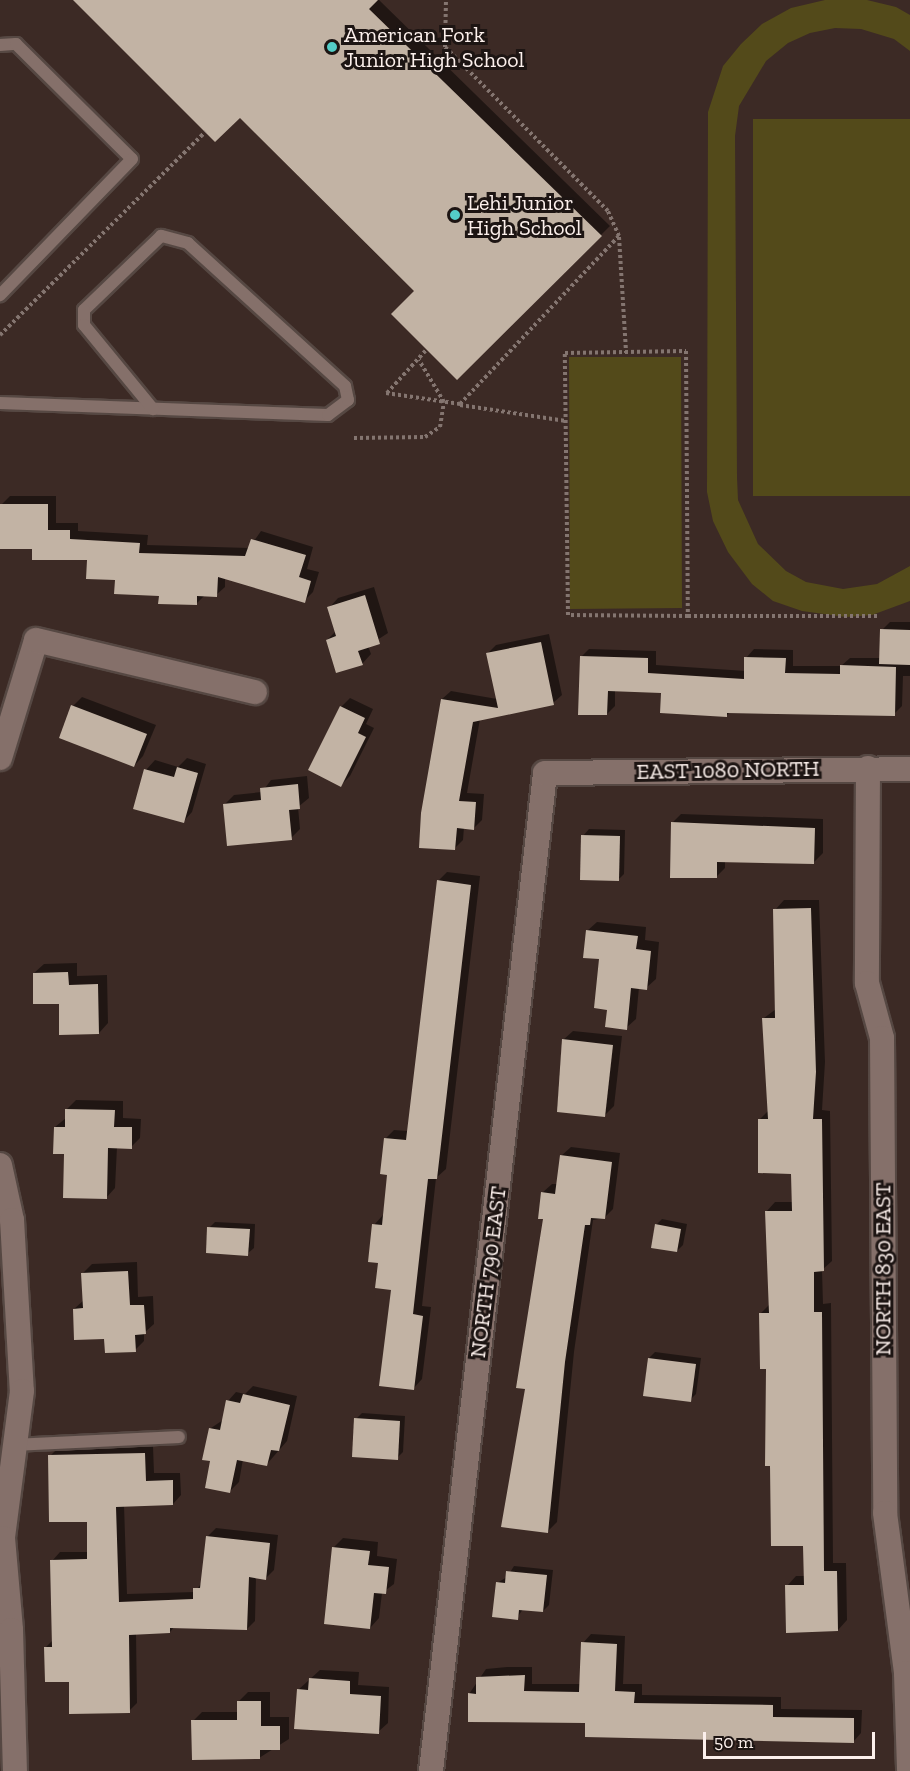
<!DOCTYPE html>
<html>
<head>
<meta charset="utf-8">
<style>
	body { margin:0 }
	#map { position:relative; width:910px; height:1771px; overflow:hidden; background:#3c2a25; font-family:"Zilla Slab",serif }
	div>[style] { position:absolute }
	.green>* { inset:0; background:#534a1a }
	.shadow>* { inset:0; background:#0007 }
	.building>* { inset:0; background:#c2b3a4 }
	.path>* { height:4px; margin-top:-2px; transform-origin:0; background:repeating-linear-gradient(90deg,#847570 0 3px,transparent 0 6px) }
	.roads { filter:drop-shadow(2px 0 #564843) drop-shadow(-2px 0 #564843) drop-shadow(0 2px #564843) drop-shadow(0 -2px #564843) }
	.service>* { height:12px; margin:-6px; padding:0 6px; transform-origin:6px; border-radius:6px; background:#85706a }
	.minor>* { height:24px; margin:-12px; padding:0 12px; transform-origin:12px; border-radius:12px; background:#85706a }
	.dots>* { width:16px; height:16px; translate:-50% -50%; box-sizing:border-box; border:3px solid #1d1513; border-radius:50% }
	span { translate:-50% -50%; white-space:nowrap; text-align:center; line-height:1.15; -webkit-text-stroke:6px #1d1513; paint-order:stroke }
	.poi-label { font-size:22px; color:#fcf0ec }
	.left { translate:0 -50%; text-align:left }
	.street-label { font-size:22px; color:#fcf0ec }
	.scale { position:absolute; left:703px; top:1732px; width:172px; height:27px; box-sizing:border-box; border:3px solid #fcf0ec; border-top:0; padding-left:8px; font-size:18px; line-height:21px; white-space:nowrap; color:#fcf0ec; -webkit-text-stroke:4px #1d1513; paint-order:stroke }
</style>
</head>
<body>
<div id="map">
	<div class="green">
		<i style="clip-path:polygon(825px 0,867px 0,896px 7px,910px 15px,910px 51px,894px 39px,861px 29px,835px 28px,810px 33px,788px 43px,766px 61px,739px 106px,735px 136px,737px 477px,738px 500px,758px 544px,786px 571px,806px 582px,843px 589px,877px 584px,910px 566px,910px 601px,872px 615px,846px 617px,802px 611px,773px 601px,752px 584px,728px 552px,713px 521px,707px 492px,708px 112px,723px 66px,741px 44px,762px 24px,791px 8px)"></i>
		<i style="clip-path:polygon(753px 119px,910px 119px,910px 496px,753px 496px)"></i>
		<i style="clip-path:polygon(681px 357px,682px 608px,570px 609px,569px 357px)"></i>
	</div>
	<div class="shadow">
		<i style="clip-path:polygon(76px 0,379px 0,610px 226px,457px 378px,416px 291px,240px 116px)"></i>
		<i style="clip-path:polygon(10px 496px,56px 496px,56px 523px,78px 523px,78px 531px,148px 535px,147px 545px,249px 548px,261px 531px,313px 547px,307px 569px,319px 572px,313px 592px,304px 601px,225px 578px,225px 587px,216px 595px,205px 595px,196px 604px,116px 579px,89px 558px,33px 548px,1px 505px)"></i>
		<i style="clip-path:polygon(374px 587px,388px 633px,368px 646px,371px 654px,362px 664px,327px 640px,336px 631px,329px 608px,338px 598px)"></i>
		<i style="clip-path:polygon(890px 622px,910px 622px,910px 676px,903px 676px,902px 706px,894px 714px,730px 712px,727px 715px,663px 691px,615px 690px,615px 706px,607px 714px,581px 657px,589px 649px,656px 651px,656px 665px,746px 671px,746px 658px,754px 649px,793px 650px,793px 666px,841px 666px,850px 658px,881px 658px,882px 630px)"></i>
		<i style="clip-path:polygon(549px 634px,562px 695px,553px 703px,480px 719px,467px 793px,484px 794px,482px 820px,474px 828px,464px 827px,463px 840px,455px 848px,442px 699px,451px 691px,497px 699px,487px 654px,496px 645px)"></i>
		<i style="clip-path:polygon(82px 697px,156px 725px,143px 756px,134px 766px,73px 706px)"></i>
		<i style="clip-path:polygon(350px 698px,373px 709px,366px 724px,374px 728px,350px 776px,341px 785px,341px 707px)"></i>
		<i style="clip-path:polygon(187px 758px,206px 764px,192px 812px,183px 822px,146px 770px,155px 760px,178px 767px)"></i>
		<i style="clip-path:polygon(307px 776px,309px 798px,298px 807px,300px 829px,291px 838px,225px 804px,234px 795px,262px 792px,271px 780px)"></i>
		<i style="clip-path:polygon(681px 814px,823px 819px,823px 853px,814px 862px,725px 861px,725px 868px,716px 877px,672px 823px)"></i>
		<i style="clip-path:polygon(589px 829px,625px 830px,624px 874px,618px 880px,583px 836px)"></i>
		<i style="clip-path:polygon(447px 872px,480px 876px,446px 1169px,436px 1178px,422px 1306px,431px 1307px,422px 1379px,413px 1389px,393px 1288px,380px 1262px,374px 1225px,383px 1215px,389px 1173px,385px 1139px,394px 1130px,408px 1131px,438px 881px)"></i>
		<i style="clip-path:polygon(784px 900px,819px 900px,825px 1062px,822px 1110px,830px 1111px,832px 1261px,822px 1270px,823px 1304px,831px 1303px,833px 1563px,846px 1563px,847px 1620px,838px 1630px,787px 1586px,796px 1576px,805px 1576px,805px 1544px,771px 1464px,767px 1367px,760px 1314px,770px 1304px,766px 1212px,775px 1202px,793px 1202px,793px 1172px,759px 1120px,769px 1110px,764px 1018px,776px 1009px,775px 910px)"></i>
		<i style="clip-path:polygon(597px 922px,646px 927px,645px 940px,659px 942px,656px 979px,646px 988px,639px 987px,636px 1019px,626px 1028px,608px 1008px,601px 958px,587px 931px)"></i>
		<i style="clip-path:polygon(77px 963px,77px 976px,107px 975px,108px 1023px,99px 1033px,60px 1002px,34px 973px,44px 964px)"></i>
		<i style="clip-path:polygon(573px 1031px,622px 1036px,614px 1106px,604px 1116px,563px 1040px)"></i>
		<i style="clip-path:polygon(76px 1100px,123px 1101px,123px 1118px,141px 1119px,140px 1138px,131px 1147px,117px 1147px,115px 1188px,106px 1198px,66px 1153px,55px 1127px,66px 1118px,67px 1109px)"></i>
		<i style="clip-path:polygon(571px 1147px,620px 1153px,613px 1209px,604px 1218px,593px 1220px,574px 1352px,557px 1522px,548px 1531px,527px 1388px,545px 1218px,542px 1193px,552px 1184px,558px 1184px,561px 1156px)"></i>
		<i style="clip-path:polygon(662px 1219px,687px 1224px,683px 1245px,677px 1251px,656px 1225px)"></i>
		<i style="clip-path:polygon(215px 1222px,255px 1224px,254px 1248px,247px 1254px,209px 1228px)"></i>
		<i style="clip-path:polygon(137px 1262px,138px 1297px,153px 1296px,154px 1324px,144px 1333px,144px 1341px,135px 1350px,106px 1337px,74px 1309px,84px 1300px,83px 1273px,92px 1264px)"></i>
		<i style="clip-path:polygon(655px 1352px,701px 1358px,696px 1394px,690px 1400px,649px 1358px)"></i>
		<i style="clip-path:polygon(253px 1386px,297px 1396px,287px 1441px,267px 1464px,243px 1459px,239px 1482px,230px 1491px,212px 1460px,211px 1428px,223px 1420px,228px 1401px,236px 1392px,245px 1394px)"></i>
		<i style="clip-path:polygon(362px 1413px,405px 1416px,403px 1452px,397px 1458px,356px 1419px)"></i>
		<i style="clip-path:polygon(153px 1446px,154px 1473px,180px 1473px,181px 1495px,173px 1504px,124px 1505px,127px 1594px,195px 1592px,203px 1581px,207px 1537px,216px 1528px,278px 1535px,274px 1570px,266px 1578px,256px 1577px,255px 1621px,247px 1629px,175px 1626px,170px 1632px,136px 1633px,137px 1703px,129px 1711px,71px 1680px,46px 1647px,54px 1639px,52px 1561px,60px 1552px,88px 1552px,88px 1520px,50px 1456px,58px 1448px)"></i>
		<i style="clip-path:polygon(343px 1538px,378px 1542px,377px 1556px,397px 1559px,394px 1584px,382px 1593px,379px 1618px,370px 1628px,334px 1547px)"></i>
		<i style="clip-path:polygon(514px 1566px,553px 1570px,549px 1605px,543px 1611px,523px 1609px,517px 1618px,497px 1583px,507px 1577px)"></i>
		<i style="clip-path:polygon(591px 1634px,625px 1636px,623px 1684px,642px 1684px,642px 1695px,781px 1697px,781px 1709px,862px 1710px,861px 1733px,853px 1742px,587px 1721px,469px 1694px,486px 1669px,507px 1667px,532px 1667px,532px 1684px,581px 1684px,583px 1643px)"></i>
		<i style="clip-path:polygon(320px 1670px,359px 1672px,358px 1685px,389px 1687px,388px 1723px,378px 1732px,298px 1690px)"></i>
		<i style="clip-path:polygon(248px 1692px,270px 1692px,270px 1717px,289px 1717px,289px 1739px,259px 1758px,193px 1721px,202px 1712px,239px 1712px,238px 1702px)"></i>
	</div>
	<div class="building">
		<i style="clip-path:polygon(73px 0,378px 0,369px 9px,602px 236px,457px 380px,391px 314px,414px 291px,240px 118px,215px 142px)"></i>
		<i style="clip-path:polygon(0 504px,48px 504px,48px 530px,70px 530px,70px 539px,140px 543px,139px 553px,245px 556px,251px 539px,306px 555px,299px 577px,311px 581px,305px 603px,218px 577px,217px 597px,197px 596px,197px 605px,158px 604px,159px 596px,114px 594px,115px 580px,86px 579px,87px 560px,32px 560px,32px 549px,0 549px)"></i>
		<i style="clip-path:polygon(365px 595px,380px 644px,358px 651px,363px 665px,336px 673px,326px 640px,336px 636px,327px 607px)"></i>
		<i style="clip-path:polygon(880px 629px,910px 630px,910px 665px,879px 664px)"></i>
		<i style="clip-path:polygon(541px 642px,554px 705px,473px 722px,459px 801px,476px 802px,474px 830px,457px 828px,455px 850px,419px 848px,421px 813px,441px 699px,498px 708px,486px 653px)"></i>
		<i style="clip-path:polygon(580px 656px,648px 658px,648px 673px,744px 679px,744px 657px,786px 658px,785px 673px,840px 674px,840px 665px,896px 667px,895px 716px,727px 713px,727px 717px,660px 713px,661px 693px,608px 691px,607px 715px,578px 715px)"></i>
		<i style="clip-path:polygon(71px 705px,147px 734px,134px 767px,59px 738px)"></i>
		<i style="clip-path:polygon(340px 706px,365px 718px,358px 733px,366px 737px,341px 787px,308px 770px)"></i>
		<i style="clip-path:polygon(177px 767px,198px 773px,184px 823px,133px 809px,144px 769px,174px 777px)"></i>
		<i style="clip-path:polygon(298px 784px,300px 809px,289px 810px,292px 840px,227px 846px,223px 804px,261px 800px,260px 788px)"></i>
		<i style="clip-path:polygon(671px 822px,815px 828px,814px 864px,717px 862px,717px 878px,670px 878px)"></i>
		<i style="clip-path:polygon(581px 835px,620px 836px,619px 881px,580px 880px)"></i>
		<i style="clip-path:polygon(437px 880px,471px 885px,437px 1179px,428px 1179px,413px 1314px,423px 1316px,414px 1390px,379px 1386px,391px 1290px,375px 1288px,378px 1263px,368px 1262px,372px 1224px,382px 1225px,387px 1175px,380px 1174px,384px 1138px,406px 1140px)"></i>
		<i style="clip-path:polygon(811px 908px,816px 1072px,813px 1119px,822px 1119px,824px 1271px,814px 1272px,814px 1312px,822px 1312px,824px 1571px,837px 1571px,838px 1631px,786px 1633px,785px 1585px,804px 1585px,803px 1546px,771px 1546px,770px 1466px,765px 1466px,766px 1369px,760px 1369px,759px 1313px,769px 1313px,765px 1211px,792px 1211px,791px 1174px,758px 1173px,758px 1119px,768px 1119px,762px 1018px,775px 1018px,773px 909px)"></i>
		<i style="clip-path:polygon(586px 930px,638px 936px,636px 949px,651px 951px,647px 990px,631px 988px,627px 1030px,605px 1027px,607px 1010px,594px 1008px,599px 959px,583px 958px)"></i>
		<i style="clip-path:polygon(68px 972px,69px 985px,98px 984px,99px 1034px,59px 1035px,59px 1004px,33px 1004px,33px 973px)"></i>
		<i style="clip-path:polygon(562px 1039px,613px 1045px,605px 1117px,557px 1112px)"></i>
		<i style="clip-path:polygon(65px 1109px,115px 1110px,114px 1127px,132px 1127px,132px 1149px,108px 1148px,107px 1199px,63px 1198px,64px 1154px,53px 1154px,54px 1127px,65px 1127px)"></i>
		<i style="clip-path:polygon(560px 1155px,612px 1162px,605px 1219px,591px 1218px,590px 1225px,585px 1225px,565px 1362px,548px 1533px,501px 1527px,525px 1389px,516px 1388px,543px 1219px,538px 1219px,541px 1192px,555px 1194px)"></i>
		<i style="clip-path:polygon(655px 1224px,681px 1229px,677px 1252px,651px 1248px)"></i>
		<i style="clip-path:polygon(207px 1227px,250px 1229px,248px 1256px,206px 1253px)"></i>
		<i style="clip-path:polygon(128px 1271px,130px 1305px,144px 1305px,146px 1334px,135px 1335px,136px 1352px,105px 1353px,104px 1339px,74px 1340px,73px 1309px,83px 1308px,81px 1273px)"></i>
		<i style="clip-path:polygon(648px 1358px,696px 1364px,691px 1402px,643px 1396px)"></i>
		<i style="clip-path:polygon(243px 1394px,290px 1405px,279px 1451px,271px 1450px,267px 1466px,237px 1460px,230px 1493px,205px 1488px,210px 1461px,202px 1460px,209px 1428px,220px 1430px,226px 1400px,240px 1403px)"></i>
		<i style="clip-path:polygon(354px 1418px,400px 1421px,398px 1460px,352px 1457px)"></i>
		<i style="clip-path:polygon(145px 1453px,146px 1481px,173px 1480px,173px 1505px,116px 1507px,119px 1602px,193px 1599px,193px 1588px,200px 1588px,206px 1536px,270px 1543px,266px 1580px,249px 1577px,247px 1630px,170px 1628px,170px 1633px,129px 1635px,130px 1713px,69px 1714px,69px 1682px,45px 1682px,44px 1647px,52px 1647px,50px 1560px,87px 1559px,87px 1522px,49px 1522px,48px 1455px)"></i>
		<i style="clip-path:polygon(332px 1547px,370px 1551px,368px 1565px,389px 1567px,386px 1594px,374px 1593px,370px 1629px,324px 1624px)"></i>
		<i style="clip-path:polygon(506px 1571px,547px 1575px,543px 1612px,519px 1610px,518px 1620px,492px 1617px,496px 1582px,505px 1583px)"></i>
		<i style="clip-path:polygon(581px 1642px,617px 1644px,615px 1691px,635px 1692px,634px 1703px,773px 1705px,773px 1717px,854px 1718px,854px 1743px,585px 1737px,585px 1723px,468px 1722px,468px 1693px,476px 1694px,476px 1677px,525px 1675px,524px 1691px,579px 1692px)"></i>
		<i style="clip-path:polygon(309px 1678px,350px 1681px,350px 1694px,381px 1696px,379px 1734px,294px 1729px,297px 1689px,308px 1690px)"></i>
		<i style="clip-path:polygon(237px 1701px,261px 1701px,261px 1726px,280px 1726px,280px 1750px,260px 1750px,260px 1759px,192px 1760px,191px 1720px,237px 1720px)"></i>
	</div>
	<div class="path">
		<i style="left:619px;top:237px;width:116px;rotate:86.5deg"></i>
		<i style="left:0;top:335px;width:289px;rotate:-44.7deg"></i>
		<i style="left:686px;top:351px;width:265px;rotate:89.6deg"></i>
		<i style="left:688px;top:616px;width:120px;rotate:-179.5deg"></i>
		<i style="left:568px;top:615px;width:262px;rotate:-90.7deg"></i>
		<i style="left:565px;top:353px;width:121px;rotate:-0.9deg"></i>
		<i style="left:386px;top:393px;width:75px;rotate:8.5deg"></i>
		<i style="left:460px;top:404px;width:231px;rotate:-46.6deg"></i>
		<i style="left:619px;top:236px;width:27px;rotate:-114deg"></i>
		<i style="left:608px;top:211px;width:231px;rotate:-134.8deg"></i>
		<i style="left:445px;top:47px;width:47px;rotate:-88.8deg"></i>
		<i style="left:387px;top:393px;width:59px;rotate:-47.7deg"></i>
		<i style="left:460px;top:405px;width:107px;rotate:8.6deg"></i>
		<i style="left:354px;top:438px;width:71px;rotate:-0.8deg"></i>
		<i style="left:425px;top:437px;width:18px;rotate:-34deg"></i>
		<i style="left:440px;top:427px;width:25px;rotate:-81deg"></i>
		<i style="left:444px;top:402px;width:49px;rotate:-120.8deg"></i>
		<i style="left:688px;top:616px;width:189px"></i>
	</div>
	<div class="roads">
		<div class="service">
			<i style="left:0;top:45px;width:16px;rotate:-4deg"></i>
			<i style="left:16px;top:44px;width:163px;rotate:44.8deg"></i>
			<i style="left:132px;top:159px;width:190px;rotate:134.1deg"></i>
			<i style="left:0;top:403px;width:328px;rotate:2.1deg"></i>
			<i style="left:328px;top:415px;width:25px;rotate:-37deg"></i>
			<i style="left:348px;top:400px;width:14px;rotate:-102deg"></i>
			<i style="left:345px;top:386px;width:212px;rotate:-137.7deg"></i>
			<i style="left:188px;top:243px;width:28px;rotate:-165deg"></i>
			<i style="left:161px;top:236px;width:107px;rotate:136.1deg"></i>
			<i style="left:84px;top:310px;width:15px;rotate:90deg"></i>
			<i style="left:84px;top:325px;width:109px;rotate:50.6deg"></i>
			<i style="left:14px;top:1445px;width:165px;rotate:-2.8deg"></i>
		</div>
		<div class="minor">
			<i style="left:0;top:758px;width:123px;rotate:-73deg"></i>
			<i style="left:36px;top:640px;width:225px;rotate:13.4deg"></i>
			<i style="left:868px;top:768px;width:215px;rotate:90.3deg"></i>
			<i style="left:867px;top:983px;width:57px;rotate:74.7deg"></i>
			<i style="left:882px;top:1038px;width:475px;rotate:89.6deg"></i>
			<i style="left:885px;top:1513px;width:161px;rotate:82.5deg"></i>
			<i style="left:906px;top:1673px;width:98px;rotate:88.2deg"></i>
			<i style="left:0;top:1165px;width:56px;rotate:77.7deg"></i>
			<i style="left:12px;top:1220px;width:171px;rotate:86.7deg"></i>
			<i style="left:22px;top:1391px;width:148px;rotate:97.4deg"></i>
			<i style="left:3px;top:1538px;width:92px;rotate:85deg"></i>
			<i style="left:11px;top:1630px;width:141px;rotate:88.4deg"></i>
			<i style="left:431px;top:1771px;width:1004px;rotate:-83.48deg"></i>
			<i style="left:545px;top:773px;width:365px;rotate:-0.6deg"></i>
		</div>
	</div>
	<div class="dots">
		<i style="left:332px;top:47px;background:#54cdc7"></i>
		<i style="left:455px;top:215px;background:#54cdc7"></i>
	</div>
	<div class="poi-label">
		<span class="left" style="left:344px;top:47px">American Fork<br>Junior High School</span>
		<span class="left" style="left:467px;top:215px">Lehi Junior<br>High School</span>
	</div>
	<div class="street-label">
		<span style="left:728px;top:770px;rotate:-1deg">EAST 1080 NORTH</span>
		<span style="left:883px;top:1269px;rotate:-90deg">NORTH 830 EAST</span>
		<span style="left:488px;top:1272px;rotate:-83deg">NORTH 790 EAST</span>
	</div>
	<div class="scale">50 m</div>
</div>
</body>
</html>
